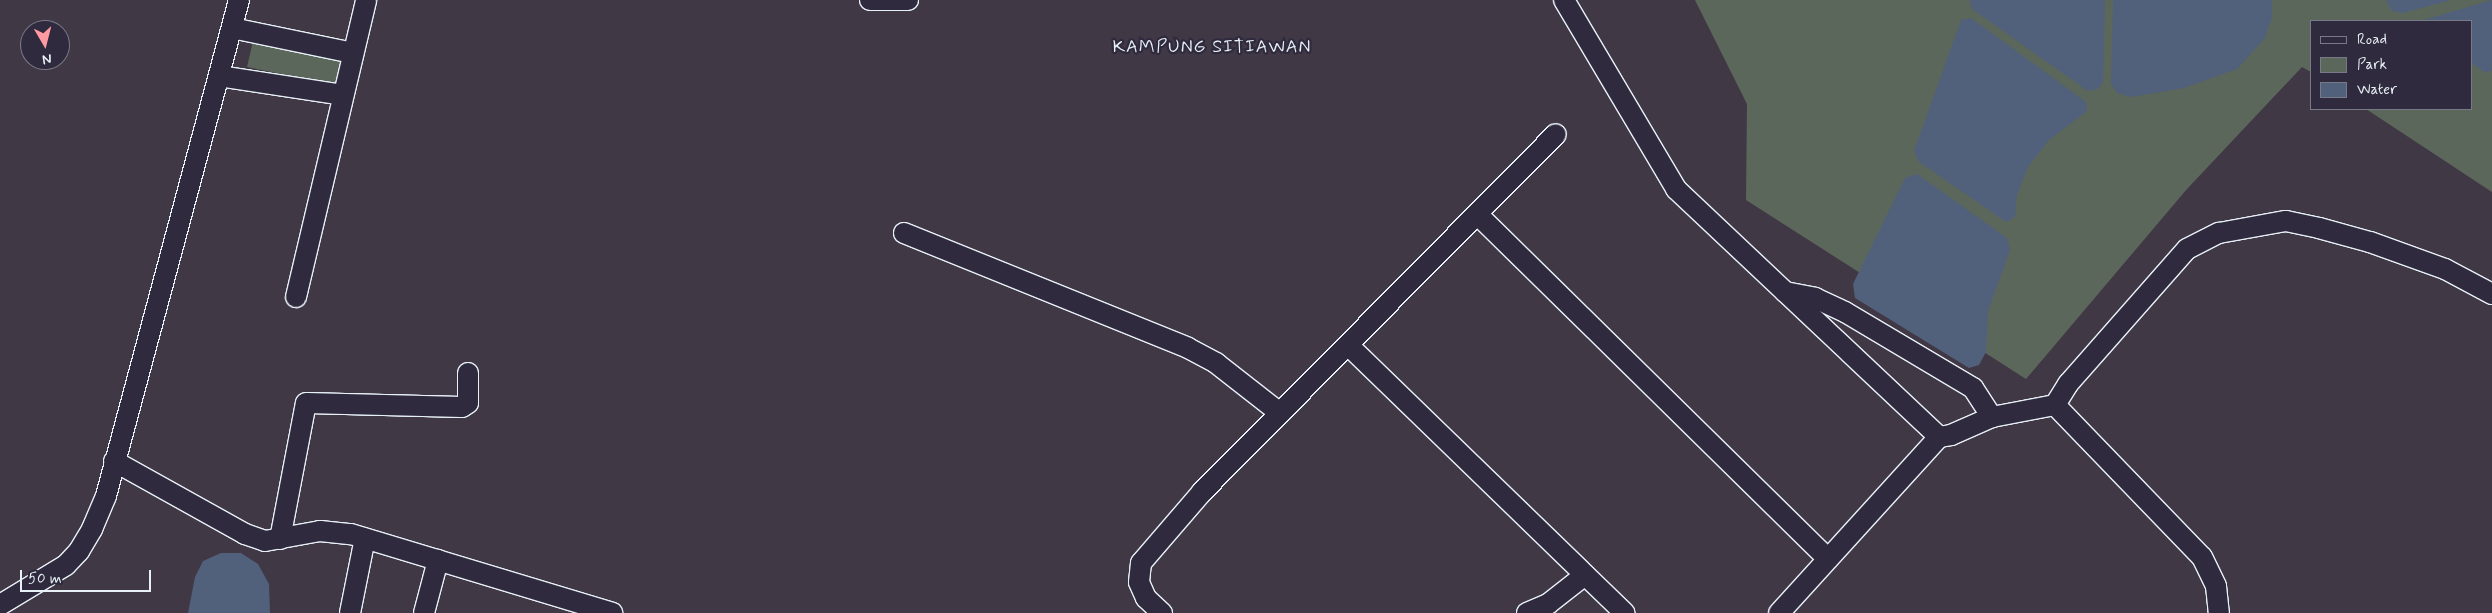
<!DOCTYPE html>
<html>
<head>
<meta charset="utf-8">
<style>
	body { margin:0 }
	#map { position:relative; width:2492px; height:613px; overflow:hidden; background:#413845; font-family:Mynerve,sans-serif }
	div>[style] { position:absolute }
	.green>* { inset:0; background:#5c675b }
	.water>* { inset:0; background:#51607b }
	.roads { filter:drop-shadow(1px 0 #e8f1f8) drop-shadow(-1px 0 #e8f1f8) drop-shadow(0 1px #e8f1f8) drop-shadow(0 -1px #e8f1f8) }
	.minor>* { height:20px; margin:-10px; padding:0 10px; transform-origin:10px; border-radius:10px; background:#2f2a3d }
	span { translate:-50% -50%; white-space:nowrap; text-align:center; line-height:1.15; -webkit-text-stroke:4.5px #2f2a3d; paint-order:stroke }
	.neighbourhood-label { font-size:18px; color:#e8f1f8; letter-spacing:1px }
	.legend { position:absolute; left:2310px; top:20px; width:162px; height:90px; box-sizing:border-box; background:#2f2a3d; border:1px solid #797a88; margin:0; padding:6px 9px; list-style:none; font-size:15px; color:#e8f1f8 }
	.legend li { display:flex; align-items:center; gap:10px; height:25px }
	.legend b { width:25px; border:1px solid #797a88 }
	.north { position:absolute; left:20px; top:20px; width:50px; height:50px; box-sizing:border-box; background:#2f2a3d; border:1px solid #797a88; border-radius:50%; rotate:172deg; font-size:14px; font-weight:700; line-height:20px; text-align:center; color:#e8f1f8 }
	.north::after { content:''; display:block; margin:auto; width:18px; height:22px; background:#ff9aa2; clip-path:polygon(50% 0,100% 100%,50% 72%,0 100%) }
	.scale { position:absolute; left:20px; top:570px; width:131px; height:22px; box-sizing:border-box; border:2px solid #e8f1f8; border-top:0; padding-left:6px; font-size:15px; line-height:18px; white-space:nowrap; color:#e8f1f8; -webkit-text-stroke:4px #2f2a3d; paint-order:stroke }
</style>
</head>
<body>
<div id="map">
	<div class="green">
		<i style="clip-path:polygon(1695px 0,2492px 0,2492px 192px,2366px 109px,2471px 109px,2471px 21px,2311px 21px,2311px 72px,2302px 67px,2187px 189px,2026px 379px,1746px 200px,1747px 104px)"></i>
		<i style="clip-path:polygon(254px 37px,342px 57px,336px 85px,247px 67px)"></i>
	</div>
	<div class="water">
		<i style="clip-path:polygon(1970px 0,2105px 0,2103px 82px,2098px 89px,2088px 91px,1972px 9px)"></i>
		<i style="clip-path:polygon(2113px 0,2272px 0,2272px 17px,2265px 38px,2237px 69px,2184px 88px,2131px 97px,2117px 93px,2111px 84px)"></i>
		<i style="clip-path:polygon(2386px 0,2451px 0,2403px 13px,2392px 11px)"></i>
		<i style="clip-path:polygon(2492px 0,2492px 70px,2486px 73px,2471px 63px,2471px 21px,2424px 20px)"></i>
		<i style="clip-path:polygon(1971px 18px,2086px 102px,2087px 111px,2049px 140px,2028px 167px,2017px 195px,2015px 217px,2006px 222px,1918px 161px,1914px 151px,1961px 20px)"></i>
		<i style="clip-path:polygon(1917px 174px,2007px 238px,2010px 250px,1988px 311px,1986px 352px,1979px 365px,1969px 368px,1855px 298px,1853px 284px,1905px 178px)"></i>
		<i style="clip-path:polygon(221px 553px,241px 553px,258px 564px,269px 584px,270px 613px,188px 613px,195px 577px,203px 561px)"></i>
	</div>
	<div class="roads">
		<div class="minor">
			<i style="left:870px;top:0;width:38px"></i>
			<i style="left:1564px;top:0;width:220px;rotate:59.3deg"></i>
			<i style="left:1676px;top:189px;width:361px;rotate:43.3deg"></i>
			<i style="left:1939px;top:437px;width:12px;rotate:-9deg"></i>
			<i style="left:1951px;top:435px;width:45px;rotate:-23.7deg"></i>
			<i style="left:1992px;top:417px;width:64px;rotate:-10.8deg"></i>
			<i style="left:2055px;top:405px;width:25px;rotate:-58deg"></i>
			<i style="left:2068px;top:384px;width:180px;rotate:-48.6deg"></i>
			<i style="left:2187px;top:249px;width:36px;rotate:-27deg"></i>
			<i style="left:2219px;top:233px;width:68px;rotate:-10.2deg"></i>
			<i style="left:2286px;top:221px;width:34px;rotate:12deg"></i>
			<i style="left:2319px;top:228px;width:53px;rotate:15.4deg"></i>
			<i style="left:2370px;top:242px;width:80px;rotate:19.8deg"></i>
			<i style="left:2445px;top:269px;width:53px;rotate:28deg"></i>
			<i style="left:232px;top:28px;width:124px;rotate:11.7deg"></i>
			<i style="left:219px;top:76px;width:125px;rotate:8.7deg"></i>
			<i style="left:1477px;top:214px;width:492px;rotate:44.5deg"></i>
			<i style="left:904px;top:233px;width:306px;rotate:22deg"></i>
			<i style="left:1188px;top:348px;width:32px;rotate:28deg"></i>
			<i style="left:1216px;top:363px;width:81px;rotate:38deg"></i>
			<i style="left:1785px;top:292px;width:31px;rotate:11deg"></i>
			<i style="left:1815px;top:298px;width:33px;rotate:25deg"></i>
			<i style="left:1845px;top:312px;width:149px;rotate:30.7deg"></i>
			<i style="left:1973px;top:388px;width:35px;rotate:57deg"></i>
			<i style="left:296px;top:297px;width:305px;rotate:-76.7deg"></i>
			<i style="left:1348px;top:345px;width:385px;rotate:44.1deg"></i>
			<i style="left:2055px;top:405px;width:211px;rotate:46deg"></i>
			<i style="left:2202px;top:557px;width:32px;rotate:64deg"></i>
			<i style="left:2216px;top:586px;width:27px;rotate:84deg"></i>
			<i style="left:114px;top:461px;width:150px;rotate:29.1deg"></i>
			<i style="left:245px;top:534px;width:21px;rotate:19deg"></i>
			<i style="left:265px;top:541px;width:56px;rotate:-10.3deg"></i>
			<i style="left:320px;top:531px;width:31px;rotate:6deg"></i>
			<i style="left:351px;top:534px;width:273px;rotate:16.8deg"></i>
			<i style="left:280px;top:539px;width:138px;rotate:-79.2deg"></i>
			<i style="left:306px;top:403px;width:156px;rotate:1.5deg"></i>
			<i style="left:462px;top:407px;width:7px;rotate:-34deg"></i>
			<i style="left:468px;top:403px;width:30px;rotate:-90deg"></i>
			<i style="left:0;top:605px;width:77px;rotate:-31.2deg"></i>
			<i style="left:66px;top:565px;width:19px;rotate:-47deg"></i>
			<i style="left:79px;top:551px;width:26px;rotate:-59deg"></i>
			<i style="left:92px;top:529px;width:36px;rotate:-67deg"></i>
			<i style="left:106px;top:496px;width:514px;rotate:-74.99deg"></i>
			<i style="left:350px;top:613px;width:76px;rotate:-78.7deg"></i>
			<i style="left:424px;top:613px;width:55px;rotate:-75.2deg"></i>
			<i style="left:1162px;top:613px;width:22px;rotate:-137deg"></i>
			<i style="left:1146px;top:598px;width:17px;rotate:-114deg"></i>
			<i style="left:1139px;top:582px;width:19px;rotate:-84deg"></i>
			<i style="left:1141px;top:563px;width:94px;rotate:-49.3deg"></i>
			<i style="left:1202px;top:492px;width:503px;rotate:-45.32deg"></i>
			<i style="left:1527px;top:613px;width:23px;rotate:-23deg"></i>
			<i style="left:1548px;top:604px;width:47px;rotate:-38.1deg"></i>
			<i style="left:1779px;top:613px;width:238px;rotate:-47.7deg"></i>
		</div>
	</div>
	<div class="neighbourhood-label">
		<span style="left:1212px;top:47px">KAMPUNG SITIAWAN</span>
	</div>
	<ul class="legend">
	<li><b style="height:6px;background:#2f2a3d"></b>Road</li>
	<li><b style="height:14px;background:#5c675b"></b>Park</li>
	<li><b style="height:14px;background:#51607b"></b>Water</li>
	</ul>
	<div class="north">N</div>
	<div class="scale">50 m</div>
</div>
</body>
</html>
